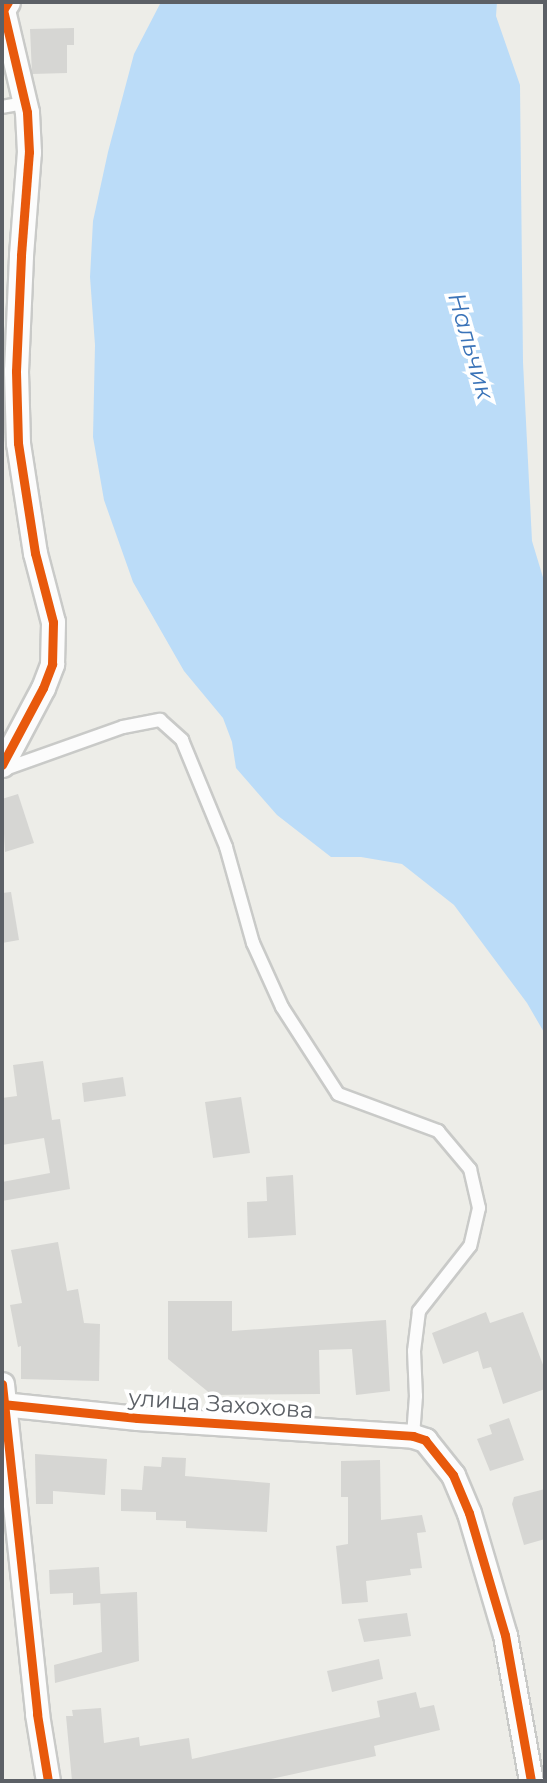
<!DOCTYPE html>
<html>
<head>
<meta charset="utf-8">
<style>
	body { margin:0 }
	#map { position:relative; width:547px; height:1783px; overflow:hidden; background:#edede8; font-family:Montserrat,sans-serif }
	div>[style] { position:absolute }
	.water>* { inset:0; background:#bbdcf8 }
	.building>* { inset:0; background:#d6d6d3 }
	.roads { filter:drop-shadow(2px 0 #c9cac8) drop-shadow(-2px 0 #c9cac8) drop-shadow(0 2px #c9cac8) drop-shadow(0 -2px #c9cac8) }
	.service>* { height:12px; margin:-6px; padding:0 6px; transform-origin:6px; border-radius:6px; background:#fcfcfc }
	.minor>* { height:23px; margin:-11.5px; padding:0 11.5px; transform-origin:11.5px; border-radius:11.5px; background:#fcfcfc }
	.cycleway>* { height:9px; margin:-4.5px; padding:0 4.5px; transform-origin:4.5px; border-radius:4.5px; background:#e8590c }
	span { translate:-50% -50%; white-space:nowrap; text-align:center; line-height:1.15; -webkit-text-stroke:7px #fff; paint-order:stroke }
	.street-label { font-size:23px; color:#5c6066 }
	.water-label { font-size:24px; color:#3a73b8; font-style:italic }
	.frame { position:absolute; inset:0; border:4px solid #5c6066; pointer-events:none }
</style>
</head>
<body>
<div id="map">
	<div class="water">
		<i style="clip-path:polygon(161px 2px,497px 2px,496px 16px,520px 85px,523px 362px,532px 541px,545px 584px,545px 1034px,527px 1003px,454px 905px,402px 864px,361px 857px,331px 857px,277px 815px,236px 768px,232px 742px,223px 718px,184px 671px,133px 582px,104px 500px,93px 437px,95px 345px,90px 277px,93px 221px,108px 152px,134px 54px)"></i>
	</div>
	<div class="building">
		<i style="clip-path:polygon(74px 28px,74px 45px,67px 45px,67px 73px,32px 74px,30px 29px)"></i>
		<i style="clip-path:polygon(18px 794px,34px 843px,5px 852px,2px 799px)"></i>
		<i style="clip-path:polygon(11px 892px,19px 940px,2px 943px,2px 893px)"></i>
		<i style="clip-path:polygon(43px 1061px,52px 1120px,60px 1119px,70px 1189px,2px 1201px,2px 1182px,50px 1173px,44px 1138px,2px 1145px,2px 1098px,17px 1096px,13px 1065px)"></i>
		<i style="clip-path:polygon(123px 1077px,126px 1096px,84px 1102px,82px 1083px)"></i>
		<i style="clip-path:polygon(241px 1097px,250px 1153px,213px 1158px,205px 1102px)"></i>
		<i style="clip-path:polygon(293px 1175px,296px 1235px,248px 1238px,247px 1202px,267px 1201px,266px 1177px)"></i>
		<i style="clip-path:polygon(58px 1242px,67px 1291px,78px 1289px,84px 1323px,100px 1324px,99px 1381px,21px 1379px,21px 1346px,18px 1347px,10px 1305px,22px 1303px,11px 1250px)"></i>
		<i style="clip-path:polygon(168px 1301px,232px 1301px,232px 1331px,386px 1320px,390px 1391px,356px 1395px,352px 1349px,319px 1350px,320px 1394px,212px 1395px,168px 1359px)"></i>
		<i style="clip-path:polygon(486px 1312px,490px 1323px,523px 1312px,545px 1370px,545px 1389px,503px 1404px,491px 1367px,483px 1369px,478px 1351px,443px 1364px,432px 1333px)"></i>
		<i style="clip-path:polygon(509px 1418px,524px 1460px,490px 1471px,477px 1439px,492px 1434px,489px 1425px)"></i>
		<i style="clip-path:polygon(35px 1454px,107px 1459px,105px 1495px,53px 1491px,53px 1504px,36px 1504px)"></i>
		<i style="clip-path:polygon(162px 1457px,186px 1458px,185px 1476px,270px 1483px,267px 1532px,186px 1528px,186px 1521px,156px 1520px,156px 1512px,121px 1511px,121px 1489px,142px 1490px,144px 1466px,161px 1467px)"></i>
		<i style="clip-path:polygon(380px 1460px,381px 1520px,422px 1515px,426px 1532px,417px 1533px,422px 1568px,410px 1569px,411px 1575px,366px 1581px,368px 1602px,342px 1604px,336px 1546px,348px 1544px,348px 1497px,341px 1497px,341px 1461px)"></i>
		<i style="clip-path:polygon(545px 1489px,545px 1539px,524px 1545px,512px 1504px,514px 1497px)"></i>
		<i style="clip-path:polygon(99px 1567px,101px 1603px,73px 1605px,73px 1593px,50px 1594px,49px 1570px)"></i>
		<i style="clip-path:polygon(137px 1592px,139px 1661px,55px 1683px,54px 1665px,102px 1652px,100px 1594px)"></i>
		<i style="clip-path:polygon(407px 1613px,411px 1636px,364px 1642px,358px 1619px)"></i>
		<i style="clip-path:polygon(379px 1659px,383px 1679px,332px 1692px,327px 1671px)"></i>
		<i style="clip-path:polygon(416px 1692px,420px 1708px,434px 1705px,440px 1730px,374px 1746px,376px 1756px,262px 1781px,72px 1781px,66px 1716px,73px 1716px,72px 1710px,101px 1708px,104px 1743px,139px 1737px,140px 1746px,189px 1738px,192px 1759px,380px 1717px,377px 1701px)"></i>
	</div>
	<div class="roads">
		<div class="service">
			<i style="left:2px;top:107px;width:23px;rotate:-10deg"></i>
			<i style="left:2px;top:770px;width:128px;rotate:-19.6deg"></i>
			<i style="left:123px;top:727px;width:38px;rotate:-11deg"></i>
			<i style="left:160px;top:720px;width:30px;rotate:42deg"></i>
			<i style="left:182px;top:740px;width:116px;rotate:67.6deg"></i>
			<i style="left:226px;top:847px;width:100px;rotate:74.3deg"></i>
			<i style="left:253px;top:943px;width:70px;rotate:65.6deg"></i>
			<i style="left:282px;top:1007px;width:103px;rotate:57.2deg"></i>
			<i style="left:338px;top:1094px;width:107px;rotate:20.3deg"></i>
			<i style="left:438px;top:1131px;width:50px;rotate:49.9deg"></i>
			<i style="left:470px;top:1169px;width:40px;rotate:77deg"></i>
			<i style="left:479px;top:1208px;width:39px;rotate:103deg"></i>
			<i style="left:470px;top:1246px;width:83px;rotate:128.1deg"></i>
			<i style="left:419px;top:1311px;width:40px;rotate:97.1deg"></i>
			<i style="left:414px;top:1351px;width:45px;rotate:87.5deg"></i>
			<i style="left:416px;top:1396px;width:40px;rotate:94.3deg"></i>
		</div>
		<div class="minor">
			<i style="left:2px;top:765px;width:87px;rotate:-62deg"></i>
			<i style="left:43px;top:688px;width:26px;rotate:-69deg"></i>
			<i style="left:52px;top:664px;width:42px;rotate:-88.6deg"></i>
			<i style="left:53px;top:622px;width:71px;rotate:-104.6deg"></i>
			<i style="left:35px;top:553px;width:111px;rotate:-98.8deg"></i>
			<i style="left:18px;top:443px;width:72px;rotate:-91.6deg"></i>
			<i style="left:16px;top:371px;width:116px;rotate:-87.5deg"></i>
			<i style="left:21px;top:255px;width:103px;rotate:-85.6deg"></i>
			<i style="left:29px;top:152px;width:40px;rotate:-92.9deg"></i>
			<i style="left:27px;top:112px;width:105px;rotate:-103.2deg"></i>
			<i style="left:3px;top:10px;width:9px;rotate:-58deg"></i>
			<i style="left:2px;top:1384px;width:332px;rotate:83.9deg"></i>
			<i style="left:37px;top:1714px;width:68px;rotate:80.7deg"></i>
			<i style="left:2px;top:1404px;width:136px;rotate:5.9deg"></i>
			<i style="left:137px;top:1418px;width:277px;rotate:3.7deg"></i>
			<i style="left:413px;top:1436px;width:13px;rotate:18deg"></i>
			<i style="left:425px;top:1440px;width:45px;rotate:51.3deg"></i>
			<i style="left:453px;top:1475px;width:41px;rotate:67.2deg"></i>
			<i style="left:469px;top:1513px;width:127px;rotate:73.6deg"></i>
			<i style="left:505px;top:1635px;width:148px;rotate:79.9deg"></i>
		</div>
	</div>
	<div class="cycleway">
		<i style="left:2px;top:765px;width:87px;rotate:-62deg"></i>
		<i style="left:43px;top:688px;width:26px;rotate:-69deg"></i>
		<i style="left:52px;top:664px;width:42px;rotate:-88.6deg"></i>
		<i style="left:53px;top:622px;width:71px;rotate:-104.6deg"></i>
		<i style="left:35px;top:553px;width:111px;rotate:-98.8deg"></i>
		<i style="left:18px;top:443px;width:72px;rotate:-91.6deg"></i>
		<i style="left:16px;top:371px;width:116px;rotate:-87.5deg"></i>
		<i style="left:21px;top:255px;width:103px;rotate:-85.6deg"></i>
		<i style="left:29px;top:152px;width:40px;rotate:-92.9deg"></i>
		<i style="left:27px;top:112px;width:105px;rotate:-103.2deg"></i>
		<i style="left:3px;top:10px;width:9px;rotate:-58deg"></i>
		<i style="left:2px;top:1384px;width:332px;rotate:83.9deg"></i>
		<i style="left:37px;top:1714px;width:68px;rotate:80.7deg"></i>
		<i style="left:2px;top:1404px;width:136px;rotate:5.9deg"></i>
		<i style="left:137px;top:1418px;width:277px;rotate:3.7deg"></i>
		<i style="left:413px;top:1436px;width:13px;rotate:18deg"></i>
		<i style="left:425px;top:1440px;width:45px;rotate:51.3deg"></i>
		<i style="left:453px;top:1475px;width:41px;rotate:67.2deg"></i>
		<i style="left:469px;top:1513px;width:127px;rotate:73.6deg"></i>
		<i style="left:505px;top:1635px;width:148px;rotate:79.9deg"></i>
	</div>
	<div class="street-label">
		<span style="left:221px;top:1404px;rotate:4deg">улица Захохова</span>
	</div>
	<div class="water-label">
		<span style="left:471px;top:346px;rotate:74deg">Нальчик</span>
	</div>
	<div class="frame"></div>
</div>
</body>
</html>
